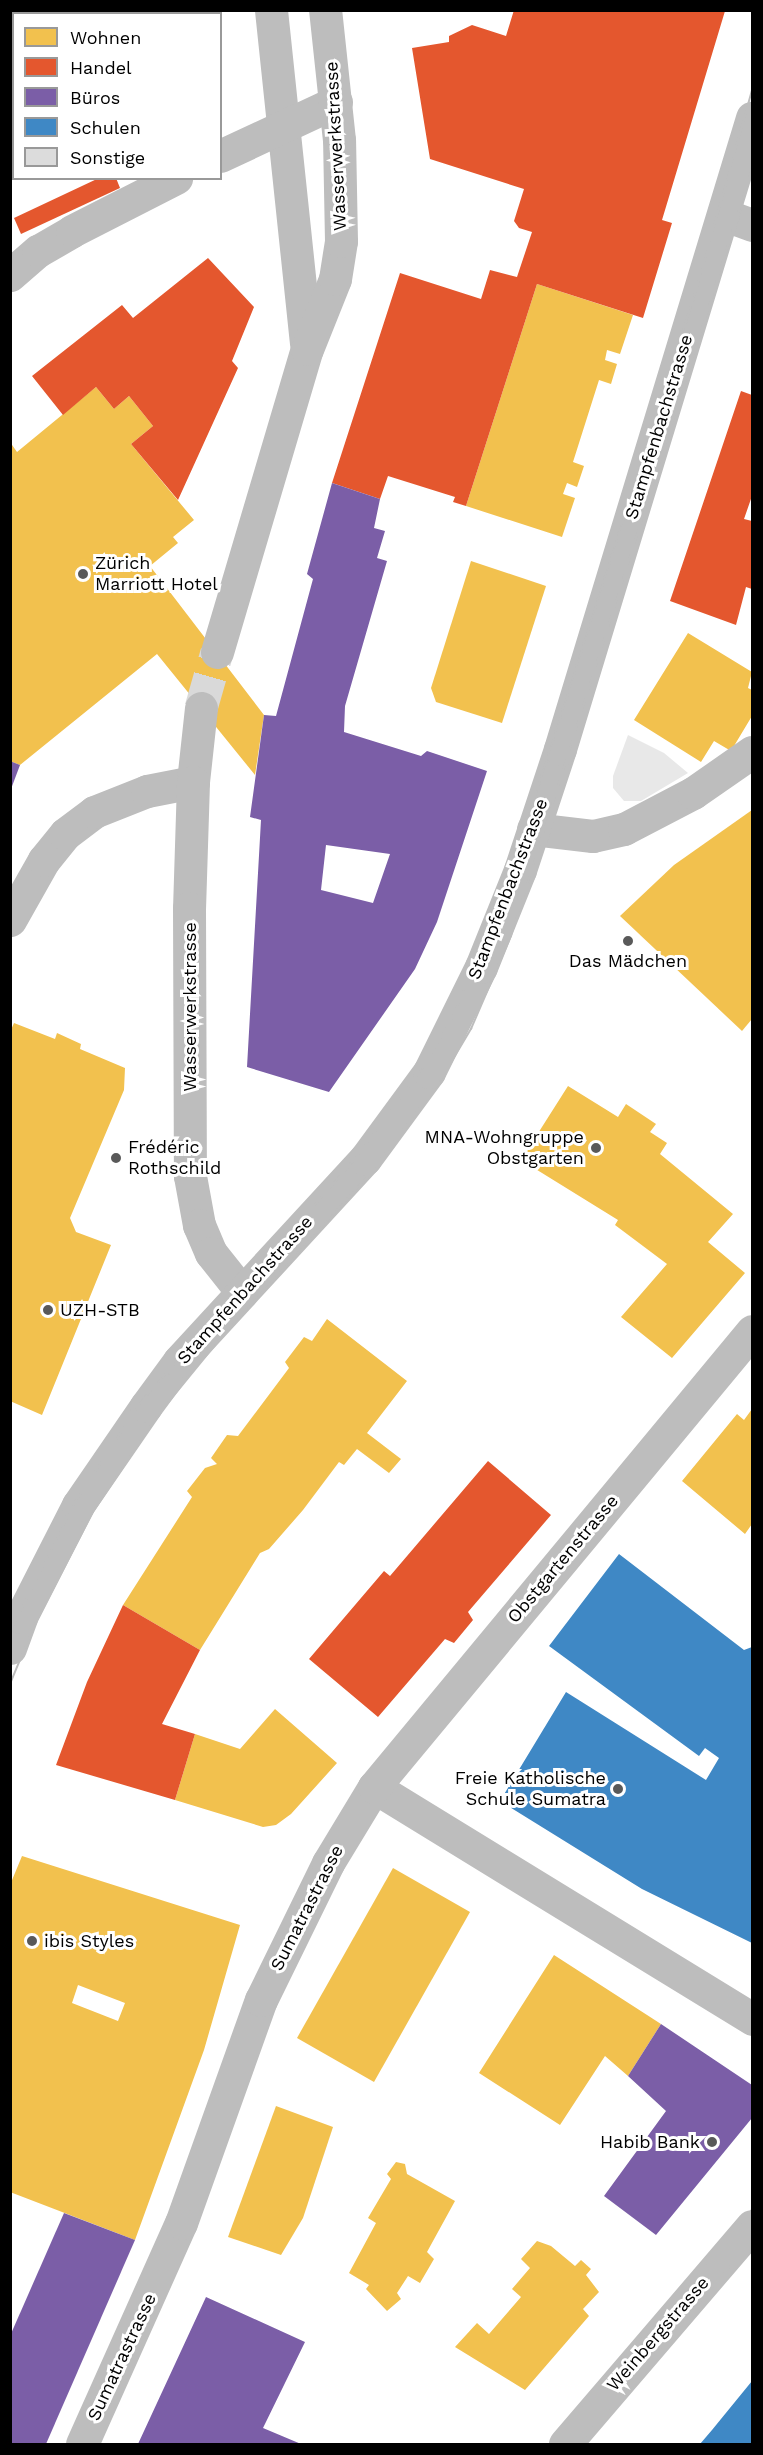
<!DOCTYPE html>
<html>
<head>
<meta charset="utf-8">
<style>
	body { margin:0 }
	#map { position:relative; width:763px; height:2455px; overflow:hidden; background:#fff; font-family:"Work Sans",sans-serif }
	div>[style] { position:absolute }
	.green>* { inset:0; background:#e8e8e8 }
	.homes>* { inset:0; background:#f2c14e }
	.shops>* { inset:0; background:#e4572e }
	.offices>* { inset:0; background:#7b5ea7 }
	.schools>* { inset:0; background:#3f88c5 }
	.building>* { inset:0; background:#dcdcdc }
	.tertiary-tunnel>* { height:33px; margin-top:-16.5px; transform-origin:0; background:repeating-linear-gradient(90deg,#d9d9d9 0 33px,transparent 0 49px) }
	.minor>* { height:33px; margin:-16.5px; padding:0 16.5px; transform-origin:16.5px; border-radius:16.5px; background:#bdbdbd }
	.tertiary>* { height:33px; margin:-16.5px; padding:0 16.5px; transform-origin:16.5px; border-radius:16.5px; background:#bdbdbd }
	.tram>* { height:1.5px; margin:-0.75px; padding:0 0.75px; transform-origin:0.75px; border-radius:0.75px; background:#bdbdbd }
	.dots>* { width:16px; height:16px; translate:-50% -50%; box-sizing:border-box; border:3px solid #fff; border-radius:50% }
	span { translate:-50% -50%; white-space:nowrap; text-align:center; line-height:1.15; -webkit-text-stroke:6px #fff; paint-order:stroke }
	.street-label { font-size:18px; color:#000 }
	.poi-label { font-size:18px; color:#000 }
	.left { translate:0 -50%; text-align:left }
	.right { translate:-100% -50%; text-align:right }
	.frame { position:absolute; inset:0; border:12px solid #000; pointer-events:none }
	.legend { position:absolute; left:12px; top:12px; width:210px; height:168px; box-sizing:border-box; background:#fff; border:2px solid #999; margin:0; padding:8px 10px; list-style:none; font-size:18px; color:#000 }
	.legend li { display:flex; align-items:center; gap:12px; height:30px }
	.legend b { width:30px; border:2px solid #999 }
</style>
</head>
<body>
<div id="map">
	<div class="green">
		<i style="clip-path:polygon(628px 735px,664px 753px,688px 773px,641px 801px,624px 801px,613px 788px,613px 776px)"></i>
	</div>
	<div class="homes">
		<i style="clip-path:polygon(537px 284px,633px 315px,620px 354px,607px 350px,605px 360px,617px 364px,611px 384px,599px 380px,573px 462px,584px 466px,577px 487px,567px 483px,563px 494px,575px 498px,562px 537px,466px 506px)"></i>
		<i style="clip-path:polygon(96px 387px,114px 409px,129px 396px,153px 426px,131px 444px,194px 520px,173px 537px,178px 543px,150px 566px,264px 715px,255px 775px,157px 654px,20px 765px,10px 761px,10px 442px,17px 452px)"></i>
		<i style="clip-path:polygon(471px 561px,546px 586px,502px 723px,436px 702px,431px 688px)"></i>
		<i style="clip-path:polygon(688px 633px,752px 672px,748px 688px,752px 690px,752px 716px,731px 751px,714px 741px,701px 762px,634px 720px)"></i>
		<i style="clip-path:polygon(752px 810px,752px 1019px,742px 1031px,620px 916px,674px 865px)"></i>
		<i style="clip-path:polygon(14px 1023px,55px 1039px,57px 1033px,81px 1044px,80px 1049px,125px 1068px,124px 1090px,70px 1218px,76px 1232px,111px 1245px,42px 1415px,10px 1401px,10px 1032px)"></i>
		<i style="clip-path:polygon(568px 1086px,618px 1117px,626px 1104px,656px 1124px,650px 1132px,667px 1143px,660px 1154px,733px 1214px,708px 1242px,745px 1273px,672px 1358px,621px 1317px,667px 1264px,615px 1225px,618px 1220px,521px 1160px)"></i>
		<i style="clip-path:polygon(327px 1319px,407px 1381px,367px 1433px,401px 1459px,389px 1473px,357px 1449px,344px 1465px,339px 1462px,303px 1510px,269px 1549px,260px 1553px,200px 1650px,123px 1605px,192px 1497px,187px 1491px,205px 1468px,217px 1464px,211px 1458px,227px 1435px,238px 1436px,289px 1368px,285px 1362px,304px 1337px,312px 1341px)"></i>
		<i style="clip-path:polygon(752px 1409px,752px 1524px,745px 1534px,682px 1481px,737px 1414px,744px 1420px)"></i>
		<i style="clip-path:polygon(275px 1709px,337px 1763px,291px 1814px,276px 1825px,263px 1827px,175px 1800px,195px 1734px,240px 1749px)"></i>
		<i style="clip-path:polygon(evenodd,22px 1856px,240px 1925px,204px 2050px,135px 2240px,10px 2192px,10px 1885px,22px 1856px,78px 1985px,125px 2003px,118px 2021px,72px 2003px,78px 1985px)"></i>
		<i style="clip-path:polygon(393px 1868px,470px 1912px,374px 2082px,297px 2038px)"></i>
		<i style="clip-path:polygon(554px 1955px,661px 2024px,628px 2076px,605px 2056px,560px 2125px,479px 2073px)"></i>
		<i style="clip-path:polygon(276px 2106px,333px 2127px,303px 2218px,281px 2255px,228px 2237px)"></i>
		<i style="clip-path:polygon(396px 2162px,405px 2164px,407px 2174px,455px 2201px,427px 2252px,434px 2259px,420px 2283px,408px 2276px,397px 2293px,401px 2299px,387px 2311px,366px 2289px,369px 2285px,349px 2273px,376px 2223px,368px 2218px,391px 2179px,387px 2174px)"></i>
		<i style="clip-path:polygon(537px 2241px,551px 2246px,575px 2266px,581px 2260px,591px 2269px,586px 2275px,599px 2292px,583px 2309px,589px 2316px,525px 2390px,455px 2347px,477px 2323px,489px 2334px,521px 2297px,512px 2289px,530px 2268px,521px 2259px)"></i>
	</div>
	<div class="shops">
		<i style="clip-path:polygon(514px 10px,725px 11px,662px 220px,672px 223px,643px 318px,537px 284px,466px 506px,453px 502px,455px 497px,388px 476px,380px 499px,332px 483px,400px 273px,481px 299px,490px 270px,517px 277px,532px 232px,519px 228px,514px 221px,524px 189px,430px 159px,412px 48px,449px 42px,449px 36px,472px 25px,506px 36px)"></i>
		<i style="clip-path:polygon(99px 178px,116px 178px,120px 188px,21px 234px,14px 218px)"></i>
		<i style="clip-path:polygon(208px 258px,254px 307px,232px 361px,238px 368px,178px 500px,131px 444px,153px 426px,129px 396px,114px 409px,96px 387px,63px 415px,32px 376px,122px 305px,133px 318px)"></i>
		<i style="clip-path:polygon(741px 391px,752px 395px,752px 496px,744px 519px,752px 521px,752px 589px,746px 587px,736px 625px,670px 601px)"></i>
		<i style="clip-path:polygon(488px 1461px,551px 1515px,468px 1612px,473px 1620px,454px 1643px,445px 1639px,378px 1717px,309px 1659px,384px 1571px,390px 1576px)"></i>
		<i style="clip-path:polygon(123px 1605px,200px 1650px,162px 1724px,195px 1734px,175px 1800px,56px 1765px,87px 1682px)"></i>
	</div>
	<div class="offices">
		<i style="clip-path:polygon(evenodd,332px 483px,380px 499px,374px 528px,385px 531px,377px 558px,387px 561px,345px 706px,344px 732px,421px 756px,427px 751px,487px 771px,437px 922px,415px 969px,329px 1092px,247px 1067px,261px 820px,250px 817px,264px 715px,276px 716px,313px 579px,307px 574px,332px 483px,326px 845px,390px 854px,373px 903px,321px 890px,326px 845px)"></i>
		<i style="clip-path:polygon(10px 761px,20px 765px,11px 789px,10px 789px)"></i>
		<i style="clip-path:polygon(661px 2024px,752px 2085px,752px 2118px,656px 2235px,604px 2196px,666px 2111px,628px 2076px)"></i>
		<i style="clip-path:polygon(64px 2213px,135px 2240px,46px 2444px,10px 2444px,10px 2336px)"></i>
		<i style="clip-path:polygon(206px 2297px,305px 2342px,263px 2428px,301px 2444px,138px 2444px)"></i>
	</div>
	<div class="schools">
		<i style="clip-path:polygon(619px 1554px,744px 1650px,752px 1647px,752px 1943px,642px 1889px,500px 1801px,566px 1692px,706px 1780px,719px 1758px,705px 1748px,699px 1756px,549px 1646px)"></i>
		<i style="clip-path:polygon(752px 2381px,752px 2444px,700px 2444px,712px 2430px)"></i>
	</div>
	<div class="building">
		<i style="clip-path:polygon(122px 10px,212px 10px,212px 14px,122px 14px)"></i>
	</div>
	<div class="tertiary-tunnel">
		<i style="left:201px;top:708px;width:58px;rotate:-74.1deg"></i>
	</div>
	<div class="minor">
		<i style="left:725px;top:215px;width:29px;rotate:20deg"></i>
		<i style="left:533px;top:829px;width:60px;rotate:6.7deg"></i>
		<i style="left:593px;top:836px;width:32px;rotate:-13deg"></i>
		<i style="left:624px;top:829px;width:78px;rotate:-27.6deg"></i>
		<i style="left:693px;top:793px;width:72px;rotate:-34.8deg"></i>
		<i style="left:10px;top:920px;width:69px;rotate:-60.5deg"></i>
		<i style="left:44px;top:860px;width:33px;rotate:-51deg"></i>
		<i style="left:65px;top:834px;width:36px;rotate:-37deg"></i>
		<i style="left:94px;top:812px;width:57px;rotate:-21.6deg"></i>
		<i style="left:147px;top:791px;width:47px;rotate:-11.1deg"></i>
		<i style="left:374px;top:1787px;width:444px;rotate:31.5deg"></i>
		<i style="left:82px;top:2444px;width:242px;rotate:-65.9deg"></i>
		<i style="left:181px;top:2223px;width:237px;rotate:-70.3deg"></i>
		<i style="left:261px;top:2000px;width:153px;rotate:-63.9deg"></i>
		<i style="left:328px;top:1863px;width:89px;rotate:-58.8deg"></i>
		<i style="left:374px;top:1787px;width:592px;rotate:-50.34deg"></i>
	</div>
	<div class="tertiary">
		<i style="left:271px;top:10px;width:335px;rotate:84deg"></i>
		<i style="left:220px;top:156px;width:128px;rotate:-25deg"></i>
		<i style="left:10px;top:275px;width:37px;rotate:-41deg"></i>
		<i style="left:38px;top:251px;width:39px;rotate:-30deg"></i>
		<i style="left:72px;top:231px;width:117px;rotate:-27deg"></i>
		<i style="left:217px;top:652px;width:316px;rotate:-73.5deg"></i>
		<i style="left:307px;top:349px;width:75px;rotate:-68.2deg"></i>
		<i style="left:335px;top:279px;width:38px;rotate:-81deg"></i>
		<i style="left:341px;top:241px;width:101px;rotate:-91.1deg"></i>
		<i style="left:339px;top:140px;width:131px;rotate:-96.1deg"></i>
		<i style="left:201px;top:708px;width:74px;rotate:96.2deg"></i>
		<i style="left:193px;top:782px;width:126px;rotate:91.8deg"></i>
		<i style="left:189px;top:908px;width:268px;rotate:89.8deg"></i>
		<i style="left:190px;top:1176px;width:50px;rotate:79.6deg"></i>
		<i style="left:199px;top:1225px;width:30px;rotate:67deg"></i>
		<i style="left:211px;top:1253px;width:50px;rotate:51.5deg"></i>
		<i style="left:10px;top:1648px;width:33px;rotate:-70deg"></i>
		<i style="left:21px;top:1617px;width:126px;rotate:-63deg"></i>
		<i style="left:78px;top:1505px;width:120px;rotate:-55.5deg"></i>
		<i style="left:146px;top:1406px;width:56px;rotate:-53.7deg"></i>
		<i style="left:179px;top:1361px;width:275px;rotate:-47.4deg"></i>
		<i style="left:365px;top:1159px;width:108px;rotate:-53.7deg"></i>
		<i style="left:429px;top:1072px;width:117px;rotate:-63.7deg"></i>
		<i style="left:481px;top:967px;width:105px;rotate:-68.1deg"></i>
		<i style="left:520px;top:870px;width:127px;rotate:-71.7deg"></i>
		<i style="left:560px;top:749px;width:660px;rotate:-73.08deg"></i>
		<i style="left:565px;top:2444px;width:287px;rotate:-49.4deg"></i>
	</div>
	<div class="tram">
		<i style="left:10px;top:1632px;width:147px;rotate:-63.3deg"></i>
		<i style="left:76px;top:1501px;width:118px;rotate:-56.7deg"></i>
		<i style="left:141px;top:1402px;width:319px;rotate:-48.6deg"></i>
		<i style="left:352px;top:1163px;width:117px;rotate:-53.3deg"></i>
		<i style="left:422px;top:1069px;width:58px;rotate:-59deg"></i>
		<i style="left:452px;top:1019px;width:145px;rotate:-67.7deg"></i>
		<i style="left:507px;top:885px;width:623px;rotate:-72.35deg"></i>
		<i style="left:696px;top:291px;width:208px;rotate:-74.4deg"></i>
		<i style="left:10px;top:1684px;width:65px;rotate:-67.4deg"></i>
		<i style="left:35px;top:1624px;width:126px;rotate:-62.6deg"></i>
		<i style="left:93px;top:1512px;width:117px;rotate:-56.2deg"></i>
		<i style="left:158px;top:1415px;width:90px;rotate:-50.8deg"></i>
		<i style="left:215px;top:1345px;width:228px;rotate:-47.8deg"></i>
		<i style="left:368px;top:1176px;width:119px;rotate:-52.8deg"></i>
		<i style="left:440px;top:1081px;width:61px;rotate:-59.2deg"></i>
		<i style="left:471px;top:1029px;width:101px;rotate:-66.7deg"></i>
		<i style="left:511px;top:936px;width:804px;rotate:-72.56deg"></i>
		<i style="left:552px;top:2444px;width:308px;rotate:-49.5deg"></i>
		<i style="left:579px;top:2444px;width:267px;rotate:-49.6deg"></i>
	</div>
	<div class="dots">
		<i style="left:83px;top:574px;background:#595959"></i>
		<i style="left:628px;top:941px;background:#595959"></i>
		<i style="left:596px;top:1148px;background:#595959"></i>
		<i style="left:116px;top:1158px;background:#595959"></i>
		<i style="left:48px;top:1310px;background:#595959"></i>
		<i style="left:618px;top:1789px;background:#595959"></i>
		<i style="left:32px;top:1941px;background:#595959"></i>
		<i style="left:712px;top:2142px;background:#595959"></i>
	</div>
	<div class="street-label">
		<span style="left:336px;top:146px;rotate:-93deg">Wasserwerkstrasse</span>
		<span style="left:659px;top:427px;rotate:-73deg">Stampfenbachstrasse</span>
		<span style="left:508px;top:889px;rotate:-69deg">Stampfenbachstrasse</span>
		<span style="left:190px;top:1007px;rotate:-90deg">Wasserwerkstrasse</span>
		<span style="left:245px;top:1290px;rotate:-48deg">Stampfenbachstrasse</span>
		<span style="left:563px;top:1559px;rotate:-50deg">Obstgartenstrasse</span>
		<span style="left:307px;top:1908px;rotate:-63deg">Sumatrastrasse</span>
		<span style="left:658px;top:2334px;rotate:-49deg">Weinbergstrasse</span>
		<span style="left:122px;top:2357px;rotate:-65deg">Sumatrastrasse</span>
	</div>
	<div class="poi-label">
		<span class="left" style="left:95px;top:574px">Zürich<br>Marriott Hotel</span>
		<span style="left:628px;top:961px">Das Mädchen</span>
		<span class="right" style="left:584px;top:1148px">MNA-Wohngruppe<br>Obstgarten</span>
		<span class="left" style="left:128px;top:1158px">Frédéric<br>Rothschild</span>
		<span class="left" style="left:60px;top:1310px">UZH-STB</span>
		<span class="right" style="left:606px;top:1789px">Freie Katholische<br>Schule Sumatra</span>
		<span class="left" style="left:44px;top:1941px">ibis Styles</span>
		<span class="right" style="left:700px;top:2142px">Habib Bank</span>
	</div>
	<div class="frame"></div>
	<ul class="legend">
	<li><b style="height:16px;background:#f2c14e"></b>Wohnen</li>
	<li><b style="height:16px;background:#e4572e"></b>Handel</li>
	<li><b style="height:16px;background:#7b5ea7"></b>Büros</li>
	<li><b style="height:16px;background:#3f88c5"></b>Schulen</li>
	<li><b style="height:16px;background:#dcdcdc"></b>Sonstige</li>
	</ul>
</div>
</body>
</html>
